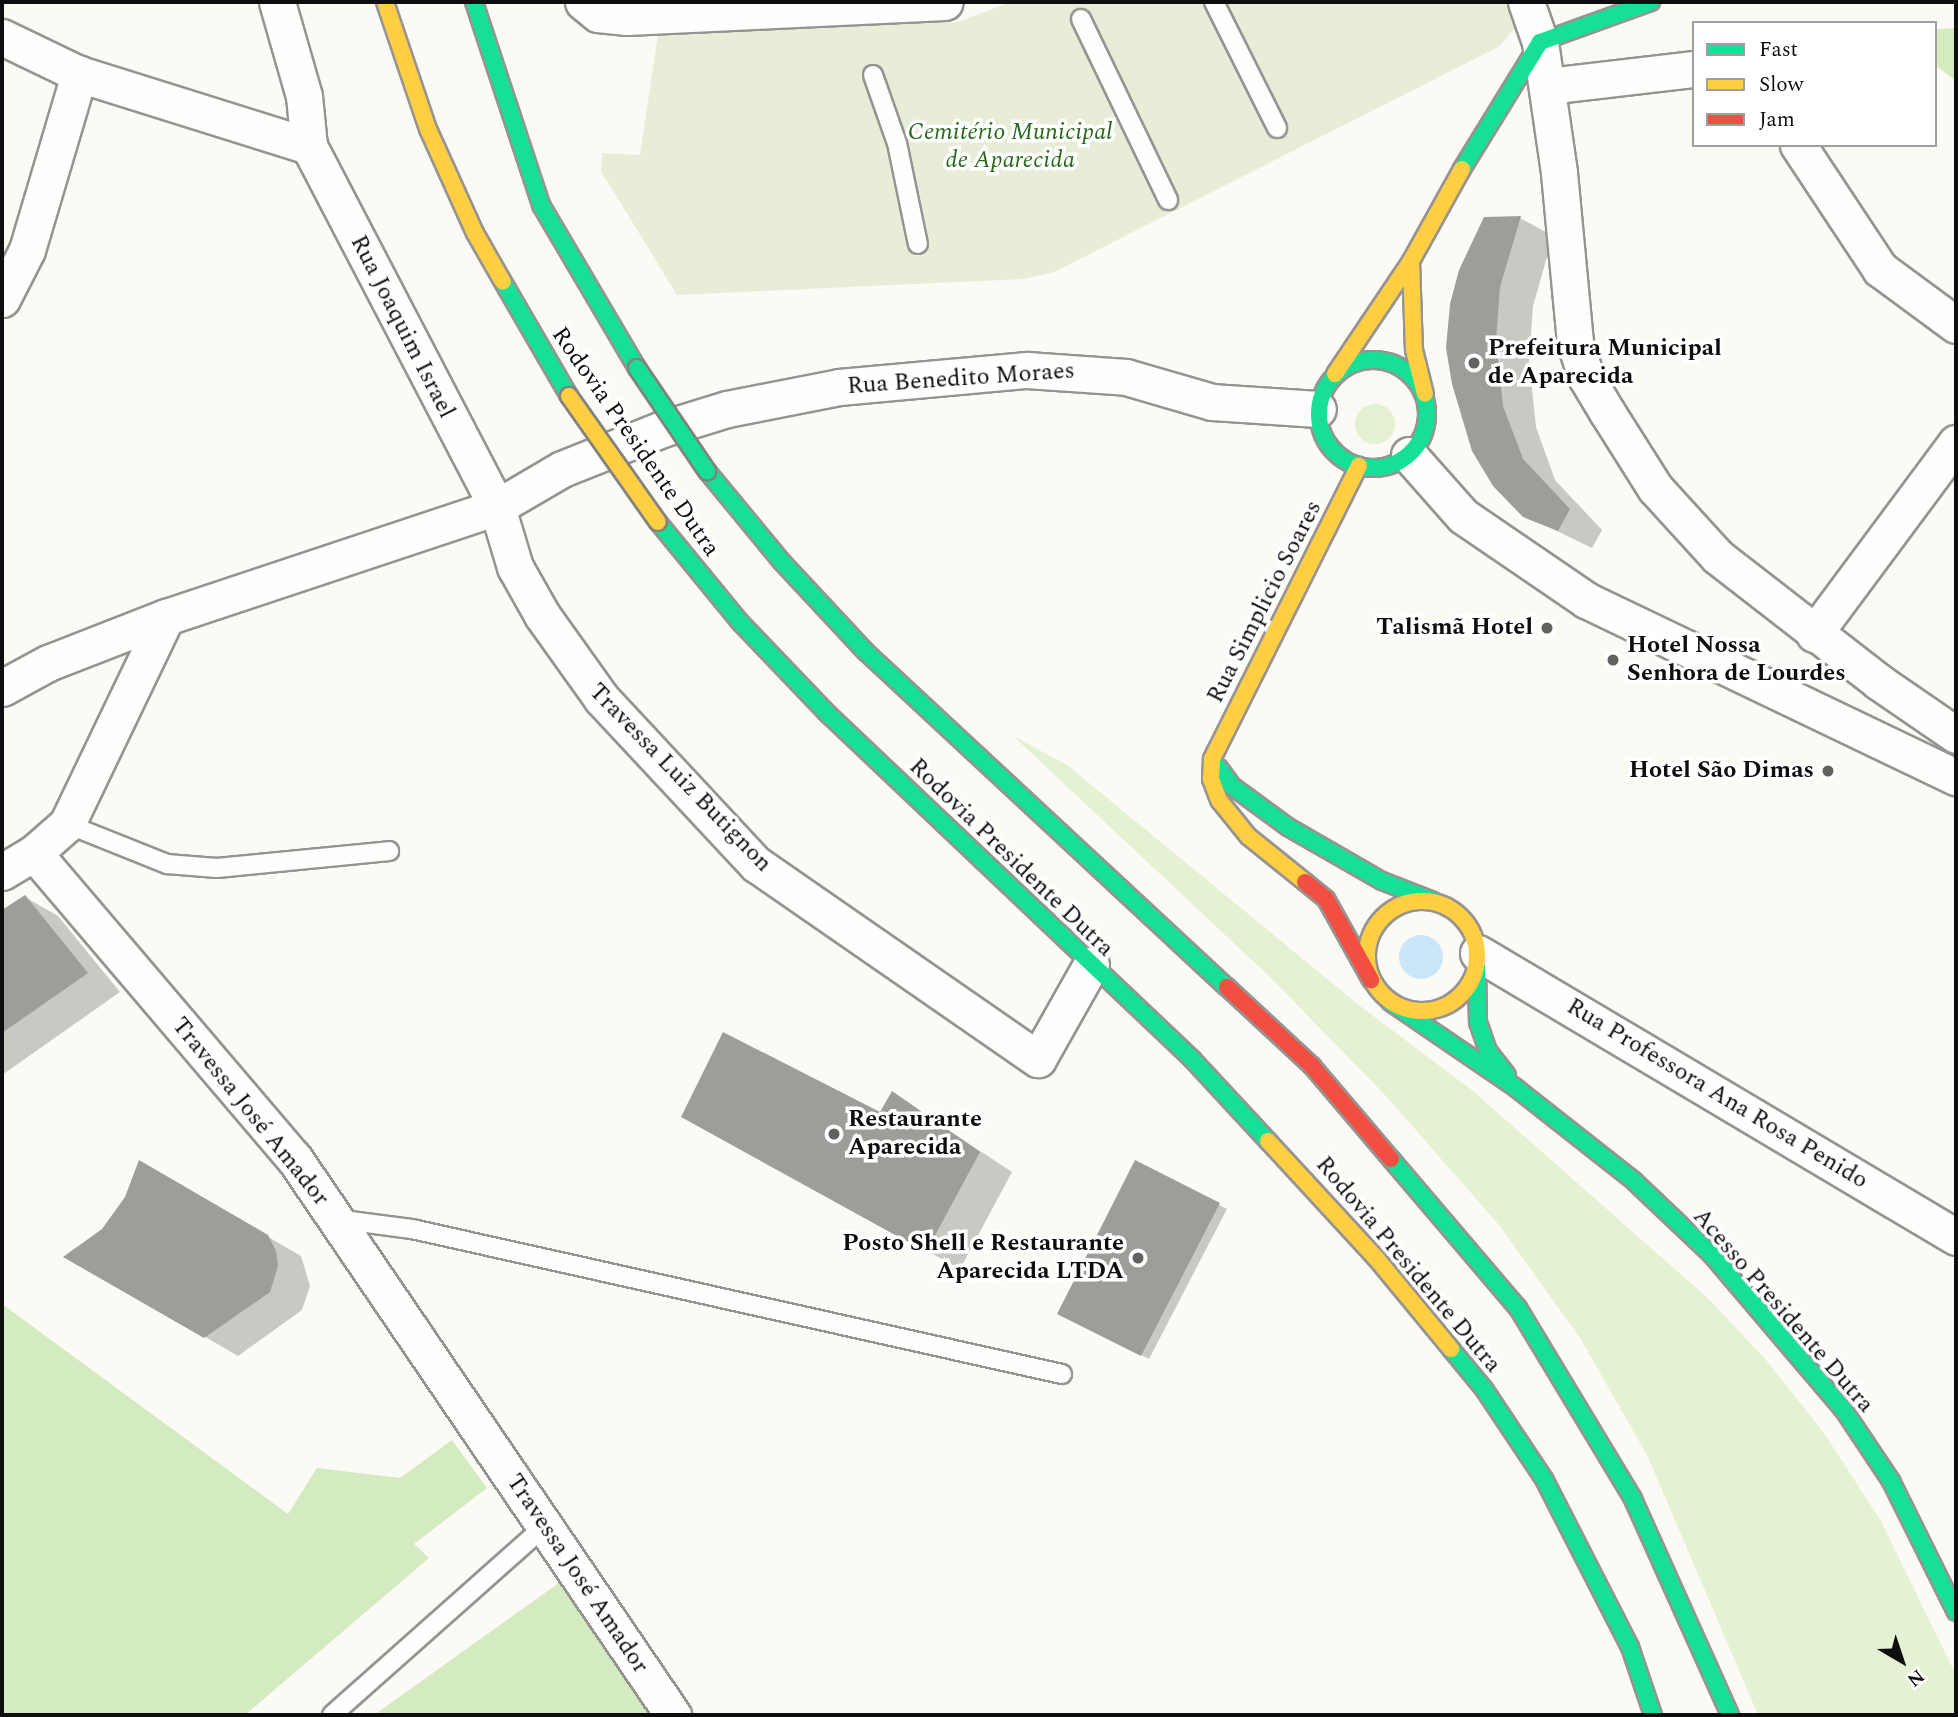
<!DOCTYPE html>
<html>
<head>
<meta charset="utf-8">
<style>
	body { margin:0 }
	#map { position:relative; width:1958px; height:1717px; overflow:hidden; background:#fcfaf4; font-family:Spectral,serif }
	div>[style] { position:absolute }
	.green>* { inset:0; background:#e4f2d3 }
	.round { border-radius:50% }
	.forest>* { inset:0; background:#d4eac1 }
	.cemetery>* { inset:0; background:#e7edd7 }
	.water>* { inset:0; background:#c9e5f7 }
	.shadow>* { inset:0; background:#0003 }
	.building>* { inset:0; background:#9f9d99 }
	.roads { filter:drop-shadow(2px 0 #959492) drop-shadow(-2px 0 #959492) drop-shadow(0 2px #959492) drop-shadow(0 -2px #959492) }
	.lane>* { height:18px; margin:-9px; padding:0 9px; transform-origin:9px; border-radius:9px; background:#fffefd }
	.street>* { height:35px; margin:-17.5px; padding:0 17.5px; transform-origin:17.5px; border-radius:17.5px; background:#fffefd }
	.fast>* { height:16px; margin:-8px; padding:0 8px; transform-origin:8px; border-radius:8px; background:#16e098 }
	.fast>.ring { margin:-8px; padding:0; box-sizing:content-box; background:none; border:16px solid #16e098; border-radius:50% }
	.slow>* { height:16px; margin:-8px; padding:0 8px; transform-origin:8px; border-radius:8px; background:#ffcf43 }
	.slow>.ring { margin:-8px; padding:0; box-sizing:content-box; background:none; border:16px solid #ffcf43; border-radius:50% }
	.jam>* { height:16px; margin:-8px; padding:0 8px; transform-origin:8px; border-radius:8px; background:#f24e42 }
	.bridges { filter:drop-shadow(2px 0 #82827f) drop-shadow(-2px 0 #82827f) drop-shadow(0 2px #82827f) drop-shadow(0 -2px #82827f) }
	.fast-bridge>* { height:16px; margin:-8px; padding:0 8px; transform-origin:8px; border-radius:8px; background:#16e098 }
	.slow-bridge>* { height:16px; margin:-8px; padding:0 8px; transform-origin:8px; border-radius:8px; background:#ffcf43 }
	.dots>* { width:19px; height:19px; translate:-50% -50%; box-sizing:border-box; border:4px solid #fff; border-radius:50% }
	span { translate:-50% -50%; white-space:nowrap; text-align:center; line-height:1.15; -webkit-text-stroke:7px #fff; paint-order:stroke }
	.park-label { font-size:24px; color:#2a691c; font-style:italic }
	.street-label { font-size:24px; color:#0e0e0e }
	.poi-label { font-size:24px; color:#0e0e0e; font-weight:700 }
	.left { translate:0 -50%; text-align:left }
	.right { translate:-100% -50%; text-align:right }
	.frame { position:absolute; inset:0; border:4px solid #0e0e0e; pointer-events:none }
	.legend { position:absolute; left:1692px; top:21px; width:245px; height:126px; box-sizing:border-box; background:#fff; border:2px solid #9f9f9f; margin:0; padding:9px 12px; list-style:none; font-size:21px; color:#0e0e0e }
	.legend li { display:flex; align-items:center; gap:14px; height:35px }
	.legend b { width:35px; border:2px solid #9f9f9f }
	.north { position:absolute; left:1867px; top:1626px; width:70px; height:70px; -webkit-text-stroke:5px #fff; paint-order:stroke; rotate:141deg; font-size:19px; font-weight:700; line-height:28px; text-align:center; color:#0e0e0e }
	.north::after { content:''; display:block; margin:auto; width:24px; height:32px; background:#0e0e0e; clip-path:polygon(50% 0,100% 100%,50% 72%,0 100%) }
</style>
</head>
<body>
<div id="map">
	<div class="green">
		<i class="round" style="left:1355px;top:404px;width:40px;height:40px"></i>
		<i style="clip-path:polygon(1013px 736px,1067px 765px,1360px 1006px,1473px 1091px,1711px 1301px,1766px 1360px,1824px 1433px,1881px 1521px,1956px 1675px,1956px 1715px,1758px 1715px,1648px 1457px,1580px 1338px,1499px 1225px,1386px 1096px,1270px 977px)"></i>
	</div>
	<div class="forest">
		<i style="clip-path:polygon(1956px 28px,1956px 81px,1935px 65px,1935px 29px)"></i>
		<i style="clip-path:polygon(2px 1304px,288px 1514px,317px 1468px,400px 1478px,452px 1440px,487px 1488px,414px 1544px,429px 1558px,245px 1715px,2px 1715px)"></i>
		<i style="clip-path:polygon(563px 1580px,653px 1715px,374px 1715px)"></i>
	</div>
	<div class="cemetery">
		<i style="clip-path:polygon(1011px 2px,1522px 2px,1523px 4px,1515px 28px,1500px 46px,1054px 272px,1023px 279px,677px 295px,601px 171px,602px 153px,640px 155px,658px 34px,958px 22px)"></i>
	</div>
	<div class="water">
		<i class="round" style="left:1399px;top:935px;width:44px;height:44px"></i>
	</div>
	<div class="shadow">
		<i style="clip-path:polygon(1520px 218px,1553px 236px,1533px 306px,1529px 360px,1536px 427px,1555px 480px,1602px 530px,1592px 548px,1524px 515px,1453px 384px)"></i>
		<i style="clip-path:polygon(25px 897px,58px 916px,120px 992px,2px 1075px,2px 912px)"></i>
		<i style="clip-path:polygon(892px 1093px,1012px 1172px,960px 1269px,716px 1135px,881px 1114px)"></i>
		<i style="clip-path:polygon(140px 1163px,301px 1256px,310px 1286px,302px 1310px,238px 1356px,67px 1256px,104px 1230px,127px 1198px)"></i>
		<i style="clip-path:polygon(1219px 1205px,1227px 1209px,1149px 1359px,1066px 1317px)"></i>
	</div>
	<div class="building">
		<i style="clip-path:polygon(1521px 216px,1500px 287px,1496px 340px,1503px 406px,1523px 459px,1570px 509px,1558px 531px,1523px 517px,1493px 486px,1472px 451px,1452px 384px,1446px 348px,1450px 304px,1459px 270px,1484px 217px)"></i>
		<i style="clip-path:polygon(25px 895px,88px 973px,2px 1033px,2px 910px)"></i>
		<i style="clip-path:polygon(723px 1032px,880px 1112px,892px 1091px,980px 1152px,926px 1252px,681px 1117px)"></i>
		<i style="clip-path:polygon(139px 1160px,268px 1235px,276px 1251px,278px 1266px,270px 1292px,204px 1338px,63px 1257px,102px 1229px,125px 1197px)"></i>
		<i style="clip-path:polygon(1135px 1160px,1220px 1203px,1141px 1356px,1057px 1314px)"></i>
	</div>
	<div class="roads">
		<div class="lane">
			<i style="left:1214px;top:2px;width:141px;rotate:63.4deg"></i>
			<i style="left:1081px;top:19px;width:201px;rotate:64.3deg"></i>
			<i style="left:873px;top:75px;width:72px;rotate:70.6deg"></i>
			<i style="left:897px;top:143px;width:103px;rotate:78.3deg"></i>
			<i style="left:67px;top:824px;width:108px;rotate:21.8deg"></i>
			<i style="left:167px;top:864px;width:50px;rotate:4.6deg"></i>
			<i style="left:217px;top:868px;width:173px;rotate:-5.6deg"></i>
			<i style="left:336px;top:1219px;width:77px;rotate:7.5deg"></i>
			<i style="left:412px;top:1229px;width:666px;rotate:12.58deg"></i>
			<i style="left:332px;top:1715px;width:285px;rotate:-41.6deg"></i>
		</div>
		<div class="street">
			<i style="left:277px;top:2px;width:98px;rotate:74deg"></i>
			<i style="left:304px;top:96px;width:50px;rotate:84.3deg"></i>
			<i style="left:309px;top:146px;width:407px;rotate:62.5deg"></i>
			<i style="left:497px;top:507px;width:63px;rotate:73.3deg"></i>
			<i style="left:515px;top:567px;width:55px;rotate:60.6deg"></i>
			<i style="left:542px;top:615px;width:103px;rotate:54.5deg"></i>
			<i style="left:602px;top:699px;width:226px;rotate:47deg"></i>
			<i style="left:756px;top:864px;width:343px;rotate:34.7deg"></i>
			<i style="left:1038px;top:1059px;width:108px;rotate:-60.6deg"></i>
			<i style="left:583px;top:2px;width:19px;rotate:39deg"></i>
			<i style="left:598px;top:14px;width:29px;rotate:6deg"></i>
			<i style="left:627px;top:17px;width:318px;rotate:-2.7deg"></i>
			<i style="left:1526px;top:2px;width:42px;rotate:70.7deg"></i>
			<i style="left:1540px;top:42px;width:132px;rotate:81.7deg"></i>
			<i style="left:1559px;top:173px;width:171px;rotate:84.6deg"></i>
			<i style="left:1575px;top:343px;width:36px;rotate:72deg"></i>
			<i style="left:1586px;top:377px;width:41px;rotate:59deg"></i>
			<i style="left:1607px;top:412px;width:90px;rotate:57.7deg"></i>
			<i style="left:1655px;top:488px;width:93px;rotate:47.6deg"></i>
			<i style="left:1718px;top:557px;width:204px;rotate:37.8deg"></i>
			<i style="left:1879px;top:682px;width:93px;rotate:34.5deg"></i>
			<i style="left:2px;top:37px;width:85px;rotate:25.7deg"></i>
			<i style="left:79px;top:74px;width:241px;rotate:17.4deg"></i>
			<i style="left:1547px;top:86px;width:148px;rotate:-6.6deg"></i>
			<i style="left:1798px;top:145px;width:149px;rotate:56.5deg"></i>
			<i style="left:1880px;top:269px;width:94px;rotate:36.4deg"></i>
			<i style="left:2px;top:299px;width:55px;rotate:-63deg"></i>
			<i style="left:27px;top:250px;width:184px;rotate:-73.5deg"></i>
			<i style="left:1409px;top:455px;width:81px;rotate:48.5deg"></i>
			<i style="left:1463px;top:516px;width:149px;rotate:34.3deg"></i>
			<i style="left:1586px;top:600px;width:410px;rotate:25.6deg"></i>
			<i style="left:1814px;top:634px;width:238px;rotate:-53.4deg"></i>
			<i style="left:2px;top:688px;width:52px;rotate:-28.5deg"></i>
			<i style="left:48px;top:663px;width:127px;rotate:-21.3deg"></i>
			<i style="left:166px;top:617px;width:349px;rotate:-18.4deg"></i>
			<i style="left:497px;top:507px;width:75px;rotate:-30.3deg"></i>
			<i style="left:562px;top:469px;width:108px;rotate:-21.8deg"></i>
			<i style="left:662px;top:429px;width:68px;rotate:-17.1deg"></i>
			<i style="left:727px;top:409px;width:114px;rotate:-11.1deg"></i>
			<i style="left:839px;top:387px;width:189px;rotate:-5.2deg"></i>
			<i style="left:1027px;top:370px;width:99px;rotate:4deg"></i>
			<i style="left:1126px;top:377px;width:90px;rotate:16.2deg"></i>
			<i style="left:1212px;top:402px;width:106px;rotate:3.8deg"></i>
			<i style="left:34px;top:853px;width:401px;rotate:49.6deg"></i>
			<i style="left:294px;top:1158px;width:674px;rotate:55.77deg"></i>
			<i style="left:2px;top:872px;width:37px;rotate:-31deg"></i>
			<i style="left:34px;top:853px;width:44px;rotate:-41.3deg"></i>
			<i style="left:67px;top:824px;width:229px;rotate:-64.4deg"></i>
			<i style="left:1478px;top:953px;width:556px;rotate:30.72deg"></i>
		</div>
		<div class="fast">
			<i style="left:474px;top:2px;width:214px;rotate:71.7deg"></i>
			<i style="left:541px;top:205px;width:189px;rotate:59.5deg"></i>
			<i style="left:1462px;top:169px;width:149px;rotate:-58.4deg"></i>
			<i style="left:1540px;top:42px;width:118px;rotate:-19.8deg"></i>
			<i style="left:503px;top:282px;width:132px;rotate:59.9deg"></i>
			<i class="ring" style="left:1319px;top:360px;width:92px;height:92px"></i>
			<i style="left:707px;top:471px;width:118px;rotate:50.5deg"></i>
			<i style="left:782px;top:562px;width:123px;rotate:47deg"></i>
			<i style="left:866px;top:652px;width:492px;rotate:42.9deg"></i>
			<i style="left:658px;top:522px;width:128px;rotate:50.7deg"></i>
			<i style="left:739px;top:621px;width:129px;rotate:46.3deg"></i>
			<i style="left:828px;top:714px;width:502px;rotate:43.46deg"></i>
			<i style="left:1192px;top:1059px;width:112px;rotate:47.2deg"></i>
			<i style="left:1219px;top:768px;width:22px;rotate:54deg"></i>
			<i style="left:1232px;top:786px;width:69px;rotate:36.2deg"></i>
			<i style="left:1288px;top:827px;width:108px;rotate:29.9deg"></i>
			<i style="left:1382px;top:881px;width:55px;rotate:21.4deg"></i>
			<i style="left:1477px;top:967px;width:55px;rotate:89deg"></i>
			<i style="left:1478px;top:1022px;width:31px;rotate:71deg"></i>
			<i style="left:1488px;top:1051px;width:31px;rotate:52deg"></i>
			<i style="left:1390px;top:1002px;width:153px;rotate:34.3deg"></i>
			<i style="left:1516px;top:1088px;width:150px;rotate:38.2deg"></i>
			<i style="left:1634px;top:1181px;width:106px;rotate:43.5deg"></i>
			<i style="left:1711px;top:1254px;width:204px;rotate:49.6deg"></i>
			<i style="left:1843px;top:1409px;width:87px;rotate:56.3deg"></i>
			<i style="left:1891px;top:1481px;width:146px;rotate:63.6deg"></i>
			<i style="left:1391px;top:1159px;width:196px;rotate:49.6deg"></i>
			<i style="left:1518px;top:1308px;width:223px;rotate:58.9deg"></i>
			<i style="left:1633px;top:1499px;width:237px;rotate:65.8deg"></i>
			<i style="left:1451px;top:1349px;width:52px;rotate:50.5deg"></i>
			<i style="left:1484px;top:1389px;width:108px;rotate:56.3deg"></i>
			<i style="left:1544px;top:1479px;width:189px;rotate:62.9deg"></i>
			<i style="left:1630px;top:1647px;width:72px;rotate:71.3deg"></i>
		</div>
		<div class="slow">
			<i style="left:385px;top:2px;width:134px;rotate:71.3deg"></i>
			<i style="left:428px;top:129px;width:114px;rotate:65.7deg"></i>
			<i style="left:475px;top:233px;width:56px;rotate:60.3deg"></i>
			<i style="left:1411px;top:261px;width:89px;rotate:88.1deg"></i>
			<i style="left:1414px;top:350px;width:45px;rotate:76deg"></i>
			<i style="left:1335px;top:374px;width:136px;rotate:-56.1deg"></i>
			<i style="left:1411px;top:261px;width:105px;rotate:-61deg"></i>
			<i style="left:1305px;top:882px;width:73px;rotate:-141.1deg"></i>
			<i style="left:1248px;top:836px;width:46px;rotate:-128.9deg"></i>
			<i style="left:1219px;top:800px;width:22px;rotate:-111deg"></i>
			<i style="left:1211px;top:779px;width:20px;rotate:-87deg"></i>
			<i style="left:1212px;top:759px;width:328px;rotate:-63.4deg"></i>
			<i class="ring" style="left:1367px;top:901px;width:94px;height:94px"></i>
			<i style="left:1268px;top:1141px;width:159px;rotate:47.3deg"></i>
			<i style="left:1376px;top:1258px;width:118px;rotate:50.5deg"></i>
		</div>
		<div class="jam">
			<i style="left:1305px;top:882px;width:27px;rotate:39deg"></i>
			<i style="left:1326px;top:899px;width:93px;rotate:60.9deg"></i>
			<i style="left:1227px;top:987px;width:116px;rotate:42.9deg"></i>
			<i style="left:1312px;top:1066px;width:122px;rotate:49.7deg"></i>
		</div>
	</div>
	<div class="bridges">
		<div class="fast-bridge">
			<i style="left:637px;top:368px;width:125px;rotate:55.8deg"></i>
		</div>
		<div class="slow-bridge">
			<i style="left:569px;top:396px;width:154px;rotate:54.8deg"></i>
		</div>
	</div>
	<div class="dots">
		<i style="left:1474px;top:363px;background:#61615e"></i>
		<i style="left:1547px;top:628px;background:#61615e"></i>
		<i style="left:1613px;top:660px;background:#61615e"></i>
		<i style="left:1828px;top:771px;background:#61615e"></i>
		<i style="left:834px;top:1134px;background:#61615e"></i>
		<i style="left:1138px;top:1258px;background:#61615e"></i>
	</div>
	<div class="park-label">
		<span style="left:1010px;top:147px">Cemitério Municipal<br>de Aparecida</span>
	</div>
	<div class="street-label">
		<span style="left:402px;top:327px;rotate:63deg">Rua Joaquim Israel</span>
		<span style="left:961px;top:379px;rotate:-4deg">Rua Benedito Moraes</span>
		<span style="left:635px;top:442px;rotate:55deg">Rodovia Presidente Dutra</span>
		<span style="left:1265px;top:602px;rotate:-63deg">Rua Simplicio Soares</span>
		<span style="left:680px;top:778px;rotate:46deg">Travessa Luiz Butignon</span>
		<span style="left:1011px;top:858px;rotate:44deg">Rodovia Presidente Dutra</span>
		<span style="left:1717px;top:1094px;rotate:31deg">Rua Professora Ana Rosa Penido</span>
		<span style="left:250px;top:1112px;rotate:51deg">Travessa José Amador</span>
		<span style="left:1408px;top:1265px;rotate:50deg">Rodovia Presidente Dutra</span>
		<span style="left:1783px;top:1311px;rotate:49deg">Acesso Presidente Dutra</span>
		<span style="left:577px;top:1574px;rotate:56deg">Travessa José Amador</span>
	</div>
	<div class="poi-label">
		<span class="left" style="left:1488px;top:363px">Prefeitura Municipal<br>de Aparecida</span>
		<span class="right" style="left:1533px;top:628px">Talismã Hotel</span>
		<span class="left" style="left:1627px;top:660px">Hotel Nossa<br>Senhora de Lourdes</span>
		<span class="right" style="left:1814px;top:771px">Hotel São Dimas</span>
		<span class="left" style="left:848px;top:1134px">Restaurante<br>Aparecida</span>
		<span class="right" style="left:1124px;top:1258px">Posto Shell e Restaurante<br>Aparecida LTDA</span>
	</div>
	<div class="frame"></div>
	<ul class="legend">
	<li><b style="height:9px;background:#16e098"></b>Fast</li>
	<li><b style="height:9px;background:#ffcf43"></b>Slow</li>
	<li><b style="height:9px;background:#f24e42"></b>Jam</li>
	</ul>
	<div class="north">N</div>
</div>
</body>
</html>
